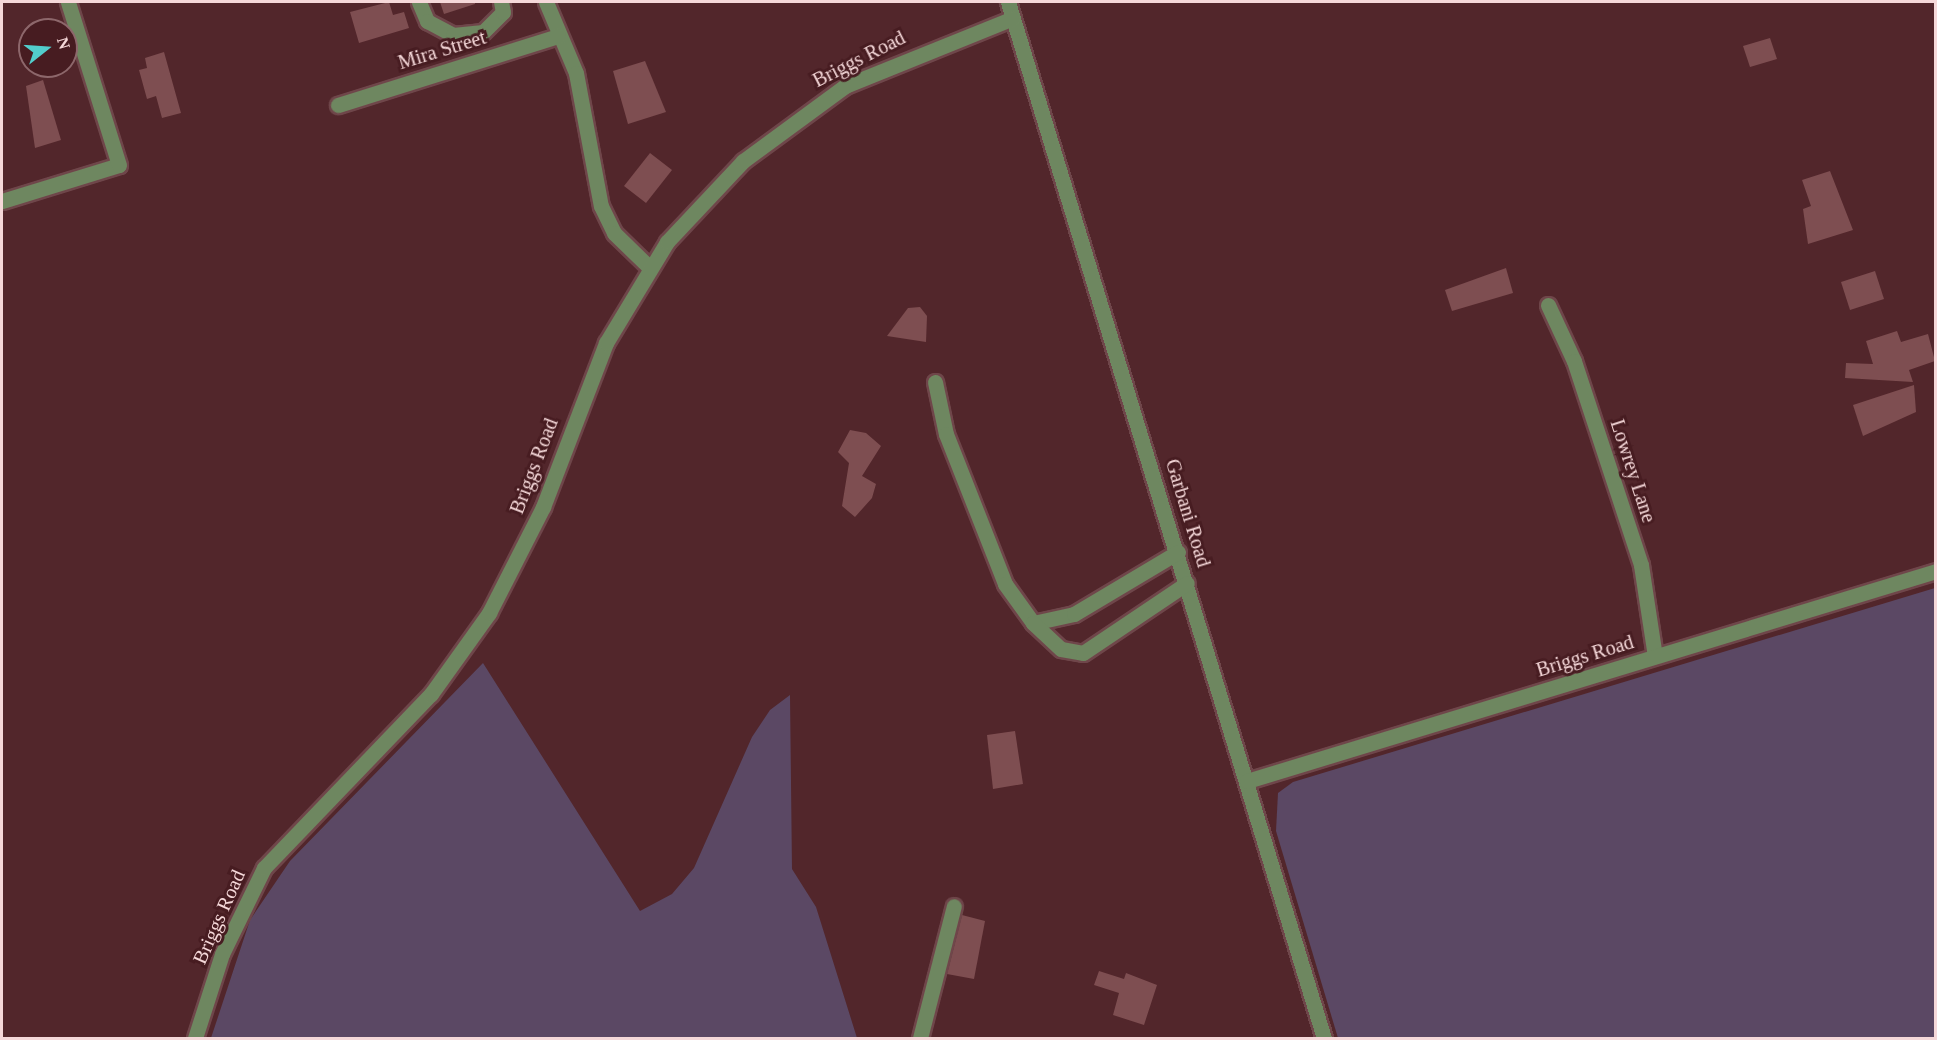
<!DOCTYPE html>
<html>
<head>
<meta charset="utf-8">
<style>
	body { margin:0 }
	#map { position:relative; width:1937px; height:1040px; overflow:hidden; background:#52262b; font-family:Georgia,serif }
	div>[style] { position:absolute }
	.green>* { inset:0; background:#5b4864 }
	.building>* { inset:0; background:#7e4e51 }
	.roads { filter:drop-shadow(2px 0 #6f464a) drop-shadow(-2px 0 #6f464a) drop-shadow(0 2px #6f464a) drop-shadow(0 -2px #6f464a) }
	.minor>* { height:15px; margin:-7.5px; padding:0 7.5px; transform-origin:7.5px; border-radius:7.5px; background:#6e8760 }
	span { translate:-50% -50%; white-space:nowrap; text-align:center; line-height:1.15; -webkit-text-stroke:6px #471c21; paint-order:stroke }
	.street-label { font-size:20px; color:#f5d8d9 }
	.frame { position:absolute; inset:0; border:3px solid #f5d8d9; pointer-events:none }
	.north { position:absolute; left:18px; top:18px; width:60px; height:60px; box-sizing:border-box; background:#471c21; border:2px solid #8d676b; border-radius:50%; rotate:73deg; font-size:16px; font-weight:700; line-height:24px; text-align:center; color:#f5d8d9 }
	.north::after { content:''; display:block; margin:auto; width:21px; height:27px; background:#52cdcc; clip-path:polygon(50% 0,100% 100%,50% 72%,0 100%) }
</style>
</head>
<body>
<div id="map">
	<div class="green">
		<i style="clip-path:polygon(1935px 588px,1935px 1038px,1338px 1038px,1276px 831px,1278px 793px,1293px 782px)"></i>
		<i style="clip-path:polygon(483px 663px,640px 911px,672px 894px,694px 868px,752px 737px,770px 710px,790px 695px,792px 869px,816px 907px,857px 1038px,211px 1038px,250px 920px,290px 861px)"></i>
	</div>
	<div class="building">
		<i style="clip-path:polygon(389px 2px,393px 15px,404px 12px,409px 28px,359px 43px,350px 12px)"></i>
		<i style="clip-path:polygon(440px 2px,475px 2px,475px 4px,444px 14px)"></i>
		<i style="clip-path:polygon(1770px 38px,1777px 59px,1750px 67px,1743px 46px)"></i>
		<i style="clip-path:polygon(164px 52px,181px 113px,162px 118px,156px 96px,147px 99px,139px 70px,147px 68px,145px 58px)"></i>
		<i style="clip-path:polygon(645px 61px,666px 112px,628px 124px,613px 71px)"></i>
		<i style="clip-path:polygon(43px 80px,61px 140px,35px 148px,26px 86px)"></i>
		<i style="clip-path:polygon(650px 153px,672px 170px,646px 203px,624px 186px)"></i>
		<i style="clip-path:polygon(1830px 171px,1853px 230px,1808px 244px,1803px 209px,1811px 206px,1802px 180px)"></i>
		<i style="clip-path:polygon(1506px 268px,1513px 293px,1452px 311px,1445px 290px)"></i>
		<i style="clip-path:polygon(1875px 271px,1884px 299px,1850px 310px,1841px 282px)"></i>
		<i style="clip-path:polygon(920px 307px,927px 316px,926px 342px,887px 336px,908px 308px)"></i>
		<i style="clip-path:polygon(1897px 331px,1901px 342px,1928px 334px,1935px 361px,1909px 370px,1913px 382px,1845px 378px,1846px 363px,1873px 364px,1866px 341px)"></i>
		<i style="clip-path:polygon(1914px 385px,1916px 412px,1863px 436px,1853px 405px)"></i>
		<i style="clip-path:polygon(850px 430px,866px 433px,881px 446px,862px 476px,876px 484px,872px 498px,855px 517px,842px 506px,849px 463px,838px 452px)"></i>
		<i style="clip-path:polygon(1015px 731px,1023px 784px,993px 789px,987px 735px)"></i>
		<i style="clip-path:polygon(962px 915px,985px 921px,974px 979px,947px 974px)"></i>
		<i style="clip-path:polygon(1099px 971px,1124px 979px,1126px 973px,1157px 985px,1144px 1025px,1113px 1015px,1119px 993px,1094px 985px)"></i>
	</div>
	<div class="roads">
		<div class="minor">
			<i style="left:419px;top:2px;width:21px;rotate:67deg"></i>
			<i style="left:427px;top:21px;width:30px;rotate:28deg"></i>
			<i style="left:453px;top:35px;width:30px;rotate:-6deg"></i>
			<i style="left:483px;top:32px;width:28px;rotate:-45deg"></i>
			<i style="left:503px;top:12px;width:10px;rotate:-101deg"></i>
			<i style="left:546px;top:2px;width:77px;rotate:67.1deg"></i>
			<i style="left:576px;top:73px;width:135px;rotate:79.4deg"></i>
			<i style="left:601px;top:206px;width:30px;rotate:64deg"></i>
			<i style="left:614px;top:233px;width:49px;rotate:44.2deg"></i>
			<i style="left:1008px;top:2px;width:1083px;rotate:73.04deg"></i>
			<i style="left:338px;top:105px;width:231px;rotate:-17.4deg"></i>
			<i style="left:2px;top:201px;width:122px;rotate:-17.1deg"></i>
			<i style="left:119px;top:165px;width:171px;rotate:-107.4deg"></i>
			<i style="left:1548px;top:305px;width:62px;rotate:65.1deg"></i>
			<i style="left:1574px;top:361px;width:215px;rotate:71.8deg"></i>
			<i style="left:1641px;top:565px;width:92px;rotate:81.3deg"></i>
			<i style="left:935px;top:382px;width:53px;rotate:78.1deg"></i>
			<i style="left:946px;top:434px;width:161px;rotate:68.5deg"></i>
			<i style="left:1005px;top:584px;width:48px;rotate:54.3deg"></i>
			<i style="left:1033px;top:623px;width:42px;rotate:-12.4deg"></i>
			<i style="left:1074px;top:614px;width:121px;rotate:-30.8deg"></i>
			<i style="left:1033px;top:623px;width:38px;rotate:43deg"></i>
			<i style="left:1061px;top:649px;width:22px;rotate:10deg"></i>
			<i style="left:1083px;top:653px;width:125px;rotate:-33.9deg"></i>
			<i style="left:1247px;top:781px;width:720px;rotate:-16.95deg"></i>
			<i style="left:195px;top:1038px;width:88px;rotate:-72.2deg"></i>
			<i style="left:222px;top:954px;width:96px;rotate:-64deg"></i>
			<i style="left:264px;top:868px;width:241px;rotate:-46.2deg"></i>
			<i style="left:431px;top:694px;width:100px;rotate:-54.4deg"></i>
			<i style="left:489px;top:613px;width:119px;rotate:-63deg"></i>
			<i style="left:543px;top:507px;width:176px;rotate:-69deg"></i>
			<i style="left:606px;top:343px;width:118px;rotate:-58.9deg"></i>
			<i style="left:667px;top:242px;width:111px;rotate:-46.8deg"></i>
			<i style="left:743px;top:161px;width:127px;rotate:-36.3deg"></i>
			<i style="left:845px;top:86px;width:181px;rotate:-22deg"></i>
			<i style="left:920px;top:1038px;width:136px;rotate:-75.6deg"></i>
		</div>
	</div>
	<div class="street-label">
		<span style="left:442px;top:50px;rotate:-17deg">Mira Street</span>
		<span style="left:859px;top:59px;rotate:-27deg">Briggs Road</span>
		<span style="left:534px;top:466px;rotate:-69deg">Briggs Road</span>
		<span style="left:1633px;top:471px;rotate:72deg">Lowrey Lane</span>
		<span style="left:1188px;top:513px;rotate:73deg">Garbani Road</span>
		<span style="left:1585px;top:656px;rotate:-17deg">Briggs Road</span>
		<span style="left:219px;top:917px;rotate:-66deg">Briggs Road</span>
	</div>
	<div class="frame"></div>
	<div class="north">N</div>
</div>
</body>
</html>
